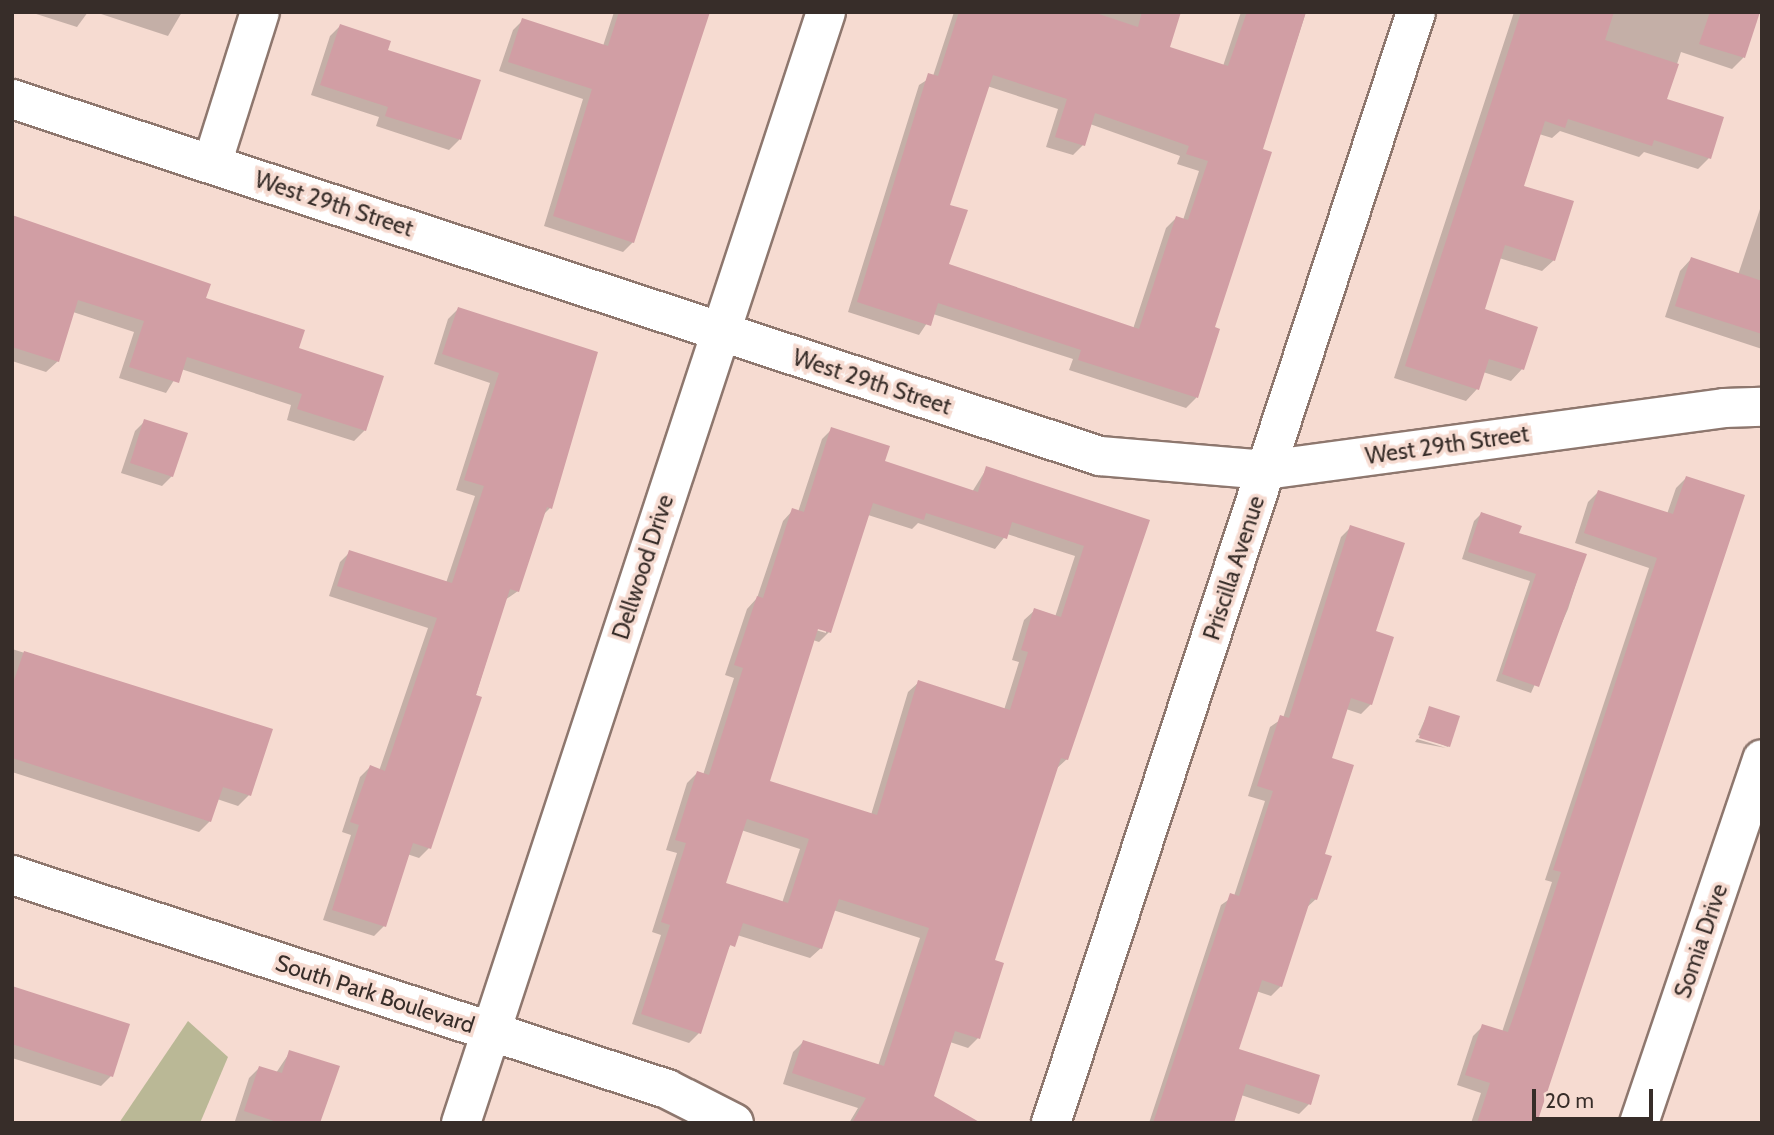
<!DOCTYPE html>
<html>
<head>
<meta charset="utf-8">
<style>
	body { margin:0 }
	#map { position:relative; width:1774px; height:1135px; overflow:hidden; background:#f6dbd1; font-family:Cabin,sans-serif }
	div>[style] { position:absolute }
	.green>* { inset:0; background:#bab896 }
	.shadow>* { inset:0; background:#0003 }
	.building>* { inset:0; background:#d19ea4 }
	.roads { filter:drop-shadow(2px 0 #8e776e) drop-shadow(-2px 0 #8e776e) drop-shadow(0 2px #8e776e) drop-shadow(0 -2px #8e776e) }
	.street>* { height:38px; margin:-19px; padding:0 19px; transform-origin:19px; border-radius:19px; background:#fff }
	span { translate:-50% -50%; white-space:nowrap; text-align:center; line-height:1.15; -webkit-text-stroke:7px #f6dbd1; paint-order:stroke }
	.street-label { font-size:23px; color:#372d29 }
	.frame { position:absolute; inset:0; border:14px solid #372d29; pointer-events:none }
	.scale { position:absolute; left:1532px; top:1089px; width:121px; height:32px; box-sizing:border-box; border:4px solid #372d29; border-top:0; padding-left:9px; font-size:21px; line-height:24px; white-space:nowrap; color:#372d29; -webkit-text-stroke:5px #f6dbd1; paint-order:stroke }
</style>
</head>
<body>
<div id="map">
	<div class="green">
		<i style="clip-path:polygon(188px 1021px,228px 1057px,200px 1123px,119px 1123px)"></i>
	</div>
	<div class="shadow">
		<i style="clip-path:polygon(30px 12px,88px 12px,77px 27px)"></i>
		<i style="clip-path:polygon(95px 12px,182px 12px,168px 36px)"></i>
		<i style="clip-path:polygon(614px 12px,708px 12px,633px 242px,623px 252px,544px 226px,583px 99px,499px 71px,513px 30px,523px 20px,603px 46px)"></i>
		<i style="clip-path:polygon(evenodd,954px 12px,1171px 12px,1168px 48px,1223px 66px,1241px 12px,1306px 12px,1261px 150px,1213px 328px,1218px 330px,1196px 398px,1186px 408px,1069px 370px,1073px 359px,933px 314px,919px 335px,848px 312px,919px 85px,933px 76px,954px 12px,987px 86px,1058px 109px,1046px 147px,1073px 155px,1083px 145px,1090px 124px,1180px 156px,1177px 164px,1199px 171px,1183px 220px,1176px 218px,1166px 228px,1133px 329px,947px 265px,948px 206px,987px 86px)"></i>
		<i style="clip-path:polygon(1514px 12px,1757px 14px,1743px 58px,1732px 69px,1681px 52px,1665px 100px,1709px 158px,1698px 169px,1644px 152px,1639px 157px,1560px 131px,1552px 138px,1539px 134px,1522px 187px,1554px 260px,1542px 271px,1499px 258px,1482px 310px,1522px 369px,1511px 381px,1483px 372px,1477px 389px,1466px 401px,1394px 378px)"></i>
		<i style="clip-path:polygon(340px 26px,386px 51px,478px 81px,459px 140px,449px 150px,376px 126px,379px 117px,311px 95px,330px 36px)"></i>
		<i style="clip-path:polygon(1762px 203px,1762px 349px,1665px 317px,1680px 271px,1691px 259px,1738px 275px)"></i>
		<i style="clip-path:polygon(16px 292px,204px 299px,297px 349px,365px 430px,354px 441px,287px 420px,291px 405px,181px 369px,166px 393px,119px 378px,134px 332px,73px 312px,58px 361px,46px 372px,12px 361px)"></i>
		<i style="clip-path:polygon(458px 309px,596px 353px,550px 508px,542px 516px,518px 591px,505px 600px,429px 848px,419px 858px,407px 854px,384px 926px,374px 936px,323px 920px,351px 835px,342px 832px,360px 777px,370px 767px,379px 771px,428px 628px,329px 596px,340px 562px,350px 552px,446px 583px,475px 496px,456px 490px,490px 383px,434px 364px,448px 319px)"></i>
		<i style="clip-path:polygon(145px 421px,172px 476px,162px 486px,121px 473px,135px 431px)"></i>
		<i style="clip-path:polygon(evenodd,832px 429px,883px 463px,972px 492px,987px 468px,1147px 521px,1067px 759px,1056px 769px,993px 961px,978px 1038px,968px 1048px,950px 1042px,932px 1096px,949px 1123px,849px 1123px,858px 1108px,783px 1084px,793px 1052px,803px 1042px,878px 1066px,920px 938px,833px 910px,821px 948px,810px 958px,737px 935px,724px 955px,699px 1033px,689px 1043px,632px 1024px,661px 935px,652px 932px,677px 853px,666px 850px,687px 783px,697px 773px,703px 775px,734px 678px,725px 675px,747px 609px,757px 598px,783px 521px,793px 510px,798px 512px,822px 439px,832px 429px,868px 515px,912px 529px,918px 523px,995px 549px,1007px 534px,1075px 556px,1055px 617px,1035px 610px,1024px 620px,1012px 660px,1019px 662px,1004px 710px,919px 682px,908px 692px,871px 815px,768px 782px,813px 640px,819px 642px,829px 632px,868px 515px,832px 429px,809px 628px,826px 630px,826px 633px,809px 628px,832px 429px,741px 830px,800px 849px,782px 903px,723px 884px,741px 830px)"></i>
		<i style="clip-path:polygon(1686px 478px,1535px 1123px,1471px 1123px,1481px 1093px,1457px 1085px,1473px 1036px,1483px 1026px,1502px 1032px,1552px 882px,1545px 880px,1649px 568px,1575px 543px,1588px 502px,1598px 492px,1667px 514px,1676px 488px)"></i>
		<i style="clip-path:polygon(1481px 514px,1517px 535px,1585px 555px,1568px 609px,1531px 693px,1496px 681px,1530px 581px,1462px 559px,1474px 521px)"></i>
		<i style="clip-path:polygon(1351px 527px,1374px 632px,1371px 704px,1361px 714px,1346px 709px,1330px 759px,1316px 899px,1305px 909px,1281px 986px,1271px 996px,1256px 991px,1237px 1050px,1309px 1104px,1299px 1114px,1241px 1095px,1232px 1123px,1149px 1123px,1221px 905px,1234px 896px,1265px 801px,1248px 796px,1270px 727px,1283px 718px,1341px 537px)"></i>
		<i style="clip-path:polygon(12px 649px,270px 730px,249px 795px,238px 806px,217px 799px,210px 821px,199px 832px,12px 772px)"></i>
		<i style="clip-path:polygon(1430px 708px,1458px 717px,1448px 747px,1418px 735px)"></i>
		<i style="clip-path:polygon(1417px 739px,1446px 748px,1415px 742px)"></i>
		<i style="clip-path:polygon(12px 988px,111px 1076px,101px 1086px,12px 1058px)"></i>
		<i style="clip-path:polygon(290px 1052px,318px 1123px,235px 1121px,249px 1078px,259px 1068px,276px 1073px)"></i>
	</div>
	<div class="building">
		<i style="clip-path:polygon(619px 12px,710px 12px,634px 243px,553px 216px,592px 89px,508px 62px,522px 18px,608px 46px)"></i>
		<i style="clip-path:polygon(evenodd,959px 12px,1093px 12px,1138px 27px,1142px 12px,1181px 12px,1170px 47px,1228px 66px,1247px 12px,1306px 12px,1263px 149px,1272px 152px,1215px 327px,1220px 329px,1198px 398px,1078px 360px,1081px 350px,938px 303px,931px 326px,857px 302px,928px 73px,938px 76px,959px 12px,993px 75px,1067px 99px,1055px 137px,1085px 146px,1095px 113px,1189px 146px,1186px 154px,1208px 161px,1188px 220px,1176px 216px,1139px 329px,949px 264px,968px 210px,950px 205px,993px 75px)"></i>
		<i style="clip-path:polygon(1521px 12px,1614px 12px,1605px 40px,1679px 64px,1667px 99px,1724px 117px,1711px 159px,1654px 140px,1652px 146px,1568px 119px,1565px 128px,1545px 121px,1524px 186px,1574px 201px,1555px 261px,1505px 245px,1485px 309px,1538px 327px,1524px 370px,1489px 359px,1479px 390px,1405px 366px)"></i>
		<i style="clip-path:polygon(1710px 12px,1760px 12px,1745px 58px,1699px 44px)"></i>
		<i style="clip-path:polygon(340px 24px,391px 41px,388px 50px,481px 80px,461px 140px,385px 116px,388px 107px,320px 85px)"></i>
		<i style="clip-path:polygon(12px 215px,211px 284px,206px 298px,305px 330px,299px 348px,384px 376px,366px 431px,297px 409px,302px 394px,187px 357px,179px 383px,129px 367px,144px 321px,78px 300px,59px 362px,12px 347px)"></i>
		<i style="clip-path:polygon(1691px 257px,1762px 281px,1762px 334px,1675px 306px)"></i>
		<i style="clip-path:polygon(458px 307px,598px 352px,552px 509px,547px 507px,519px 592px,510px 589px,476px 695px,482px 697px,431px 849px,413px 843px,386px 927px,332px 910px,359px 825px,350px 822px,370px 765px,385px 771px,437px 618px,337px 586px,349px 550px,452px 583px,484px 486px,464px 480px,499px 373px,442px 354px)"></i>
		<i style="clip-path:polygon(144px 419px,188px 433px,173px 477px,130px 463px)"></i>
		<i style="clip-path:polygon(evenodd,831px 427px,890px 446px,885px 461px,978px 492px,986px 466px,1150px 520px,1068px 760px,1061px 758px,995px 960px,1004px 963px,980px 1039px,955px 1031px,934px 1096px,981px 1123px,852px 1123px,866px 1098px,792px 1073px,803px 1040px,884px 1066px,929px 928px,839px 899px,822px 949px,743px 923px,735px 947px,730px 945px,701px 1034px,641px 1014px,670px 925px,661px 922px,686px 843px,675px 840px,697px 771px,709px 775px,743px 668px,734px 665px,757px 596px,763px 598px,792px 508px,804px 512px,831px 427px,873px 503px,924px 520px,926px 513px,1007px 539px,1012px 522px,1084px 546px,1061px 617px,1034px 608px,1021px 650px,1028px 652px,1010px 710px,918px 680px,877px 815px,770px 781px,818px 629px,831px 633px,873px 503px,831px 427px,747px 819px,809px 839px,788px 903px,726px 883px,747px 819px)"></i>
		<i style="clip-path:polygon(1686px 476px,1745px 495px,1537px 1123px,1477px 1123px,1490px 1083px,1465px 1075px,1482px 1024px,1508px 1032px,1518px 1004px,1561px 872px,1553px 870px,1657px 558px,1584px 533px,1598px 490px,1673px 514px)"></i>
		<i style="clip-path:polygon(1481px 512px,1522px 526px,1519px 533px,1587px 554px,1539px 687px,1502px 674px,1536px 574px,1468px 552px)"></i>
		<i style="clip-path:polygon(1350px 525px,1405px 543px,1376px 631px,1394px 637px,1372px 705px,1351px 698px,1332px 758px,1354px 765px,1325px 854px,1332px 856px,1317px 900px,1311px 898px,1282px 987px,1262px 980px,1239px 1049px,1320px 1075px,1311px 1105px,1246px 1084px,1234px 1123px,1153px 1123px,1230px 893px,1239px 896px,1273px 791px,1257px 786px,1280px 715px,1289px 718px)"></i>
		<i style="clip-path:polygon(24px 651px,273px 729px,251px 796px,223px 787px,211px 822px,12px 758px,12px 686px)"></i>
		<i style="clip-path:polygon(1429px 706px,1460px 716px,1450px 747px,1419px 738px)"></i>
		<i style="clip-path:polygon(12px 986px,130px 1024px,113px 1077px,12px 1044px)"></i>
		<i style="clip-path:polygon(289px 1050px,340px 1066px,320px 1123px,280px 1123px,244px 1111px,259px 1066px,282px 1073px)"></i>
	</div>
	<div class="roads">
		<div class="street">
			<i style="left:12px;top:99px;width:1145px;rotate:18.17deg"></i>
			<i style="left:1100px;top:456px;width:167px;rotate:4.8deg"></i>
			<i style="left:1266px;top:470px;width:462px;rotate:-7.7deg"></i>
			<i style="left:1724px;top:408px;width:38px;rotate:-2deg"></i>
			<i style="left:212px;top:164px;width:159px;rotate:-72.5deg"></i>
			<i style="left:12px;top:875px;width:689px;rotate:18.09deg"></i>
			<i style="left:667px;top:1089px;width:75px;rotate:26.9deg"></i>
			<i style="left:461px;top:1123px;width:1169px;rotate:-71.81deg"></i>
			<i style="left:1051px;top:1123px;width:1169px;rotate:-71.81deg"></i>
			<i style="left:1639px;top:1123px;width:384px;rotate:-71.3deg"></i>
		</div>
	</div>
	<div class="street-label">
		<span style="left:334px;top:204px;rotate:18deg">West 29th Street</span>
		<span style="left:872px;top:382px;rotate:18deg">West 29th Street</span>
		<span style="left:1447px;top:445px;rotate:-8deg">West 29th Street</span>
		<span style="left:643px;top:567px;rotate:-72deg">Dellwood Drive</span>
		<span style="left:1234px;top:568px;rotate:-72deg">Priscilla Avenue</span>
		<span style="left:1701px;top:941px;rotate:-71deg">Somia Drive</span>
		<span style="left:375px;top:994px;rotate:18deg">South Park Boulevard</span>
	</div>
	<div class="frame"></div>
	<div class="scale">20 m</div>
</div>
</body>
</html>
